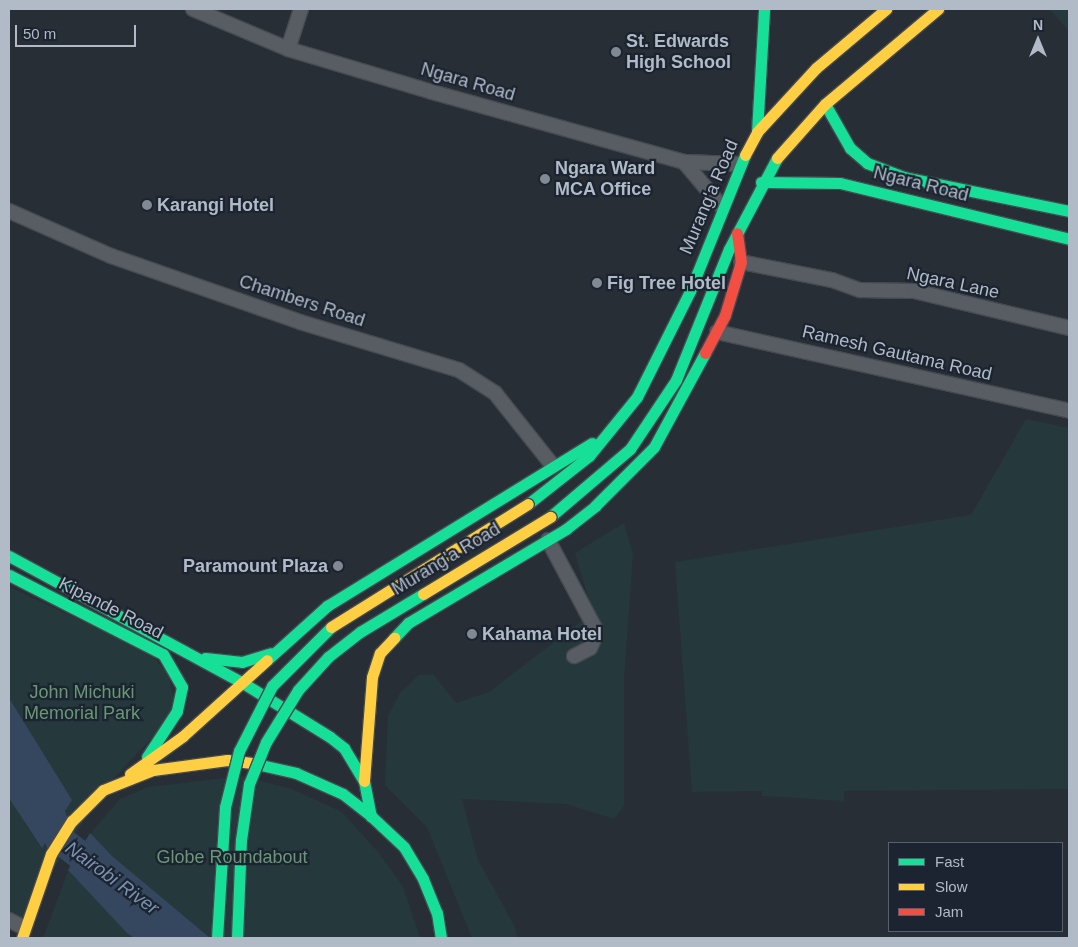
<!DOCTYPE html>
<html>
<head>
<meta charset="utf-8">
<style>
	body { margin:0 }
	#map { position:relative; width:1078px; height:947px; overflow:hidden; background:#282e35; font-family:Helvetica,sans-serif }
	div>[style] { position:absolute }
	.green>* { inset:0; background:#25383b }
	.water>* { inset:0; background:#35475e }
	.river>* { height:29px; margin:-14.5px; padding:0 14.5px; transform-origin:14.5px; border-radius:14.5px; background:#35475e }
	.roads { filter:drop-shadow(1px 0 #464a50) drop-shadow(-1px 0 #464a50) drop-shadow(0 1px #464a50) drop-shadow(0 -1px #464a50) }
	.street>* { height:14px; margin:-7px; padding:0 7px; transform-origin:7px; border-radius:7px; background:#585c63 }
	.fast>* { height:11px; margin:-5.5px; padding:0 5.5px; transform-origin:5.5px; border-radius:5.5px; background:#16e098 }
	.slow>* { height:11px; margin:-5.5px; padding:0 5.5px; transform-origin:5.5px; border-radius:5.5px; background:#ffcf43 }
	.jam>* { height:11px; margin:-5.5px; padding:0 5.5px; transform-origin:5.5px; border-radius:5.5px; background:#f24e42 }
	.bridges { filter:drop-shadow(1px 0 #454a51) drop-shadow(-1px 0 #454a51) drop-shadow(0 1px #454a51) drop-shadow(0 -1px #454a51) }
	.fast-bridge>* { height:11px; margin:-5.5px; padding:0 5.5px; transform-origin:5.5px; border-radius:5.5px; background:#16e098 }
	.slow-bridge>* { height:11px; margin:-5.5px; padding:0 5.5px; transform-origin:5.5px; border-radius:5.5px; background:#ffcf43 }
	.dots>* { width:14px; height:14px; translate:-50% -50%; box-sizing:border-box; border:2px solid #1b2430; border-radius:50% }
	span { translate:-50% -50%; white-space:nowrap; text-align:center; line-height:1.15; -webkit-text-stroke:4.5px #1b2430; paint-order:stroke }
	.poi-label { font-size:18px; color:#b1bac7; font-weight:700 }
	.left { translate:0 -50%; text-align:left }
	.right { translate:-100% -50%; text-align:right }
	.street-label { font-size:18px; color:#b1bac7 }
	.park-label { font-size:18px; color:#689873 }
	.water-label { font-size:19px; color:#7991af; font-style:italic }
	.frame { position:absolute; inset:0; border:10px solid #b1bac7; pointer-events:none }
	.legend { position:absolute; left:888px; top:842px; width:175px; height:90px; box-sizing:border-box; background:#1b2430; border:1px solid #57606c; margin:0; padding:6px 9px; list-style:none; font-size:15px; color:#b1bac7 }
	.legend li { display:flex; align-items:center; gap:10px; height:25px }
	.legend b { width:25px; border:1px solid #57606c }
	.north { position:absolute; left:1013px; top:15px; width:50px; height:50px; -webkit-text-stroke:4px #1b2430; paint-order:stroke; rotate:0deg; font-size:14px; font-weight:700; line-height:20px; text-align:center; color:#b1bac7 }
	.north::after { content:''; display:block; margin:auto; width:18px; height:22px; background:#b1bac7; clip-path:polygon(50% 0,100% 100%,50% 72%,0 100%) }
	.scale { position:absolute; left:15px; top:25px; width:121px; height:22px; box-sizing:border-box; border:2px solid #b1bac7; border-top:0; padding-left:6px; font-size:15px; line-height:18px; white-space:nowrap; color:#b1bac7; -webkit-text-stroke:4px #1b2430; paint-order:stroke }
</style>
</head>
<body>
<div id="map">
	<div class="green">
		<i style="clip-path:polygon(1049px 9px,1069px 9px,1069px 31px)"></i>
		<i style="clip-path:polygon(1026px 419px,1069px 428px,1069px 789px,844px 791px,844px 801px,762px 796px,762px 791px,692px 792px,675px 562px,971px 515px)"></i>
		<i style="clip-path:polygon(624px 523px,633px 554px,624px 679px,624px 806px,614px 819px,566px 804px,462px 799px,478px 860px,516px 929px,517px 938px,472px 938px,427px 827px,385px 785px,388px 716px,400px 693px,419px 675px,433px 674px,456px 703px,489px 692px,579px 623px,592px 610px,575px 553px)"></i>
		<i style="clip-path:polygon(9px 587px,149px 652px,168px 674px,177px 711px,103px 790px,19px 925px,9px 920px)"></i>
		<i style="clip-path:polygon(241px 776px,292px 789px,342px 812px,379px 853px,403px 887px,420px 938px,43px 938px,76px 850px,120px 799px,148px 787px)"></i>
	</div>
	<div class="water">
		<i style="clip-path:polygon(9px 698px,72px 800px,42px 848px,9px 798px)"></i>
		<i style="clip-path:polygon(90px 833px,112px 856px,210px 938px,134px 938px,127px 933px,68px 870px)"></i>
	</div>
	<div class="river">
		<i style="left:9px;top:751px;width:77px;rotate:57.1deg"></i>
		<i style="left:51px;top:816px;width:24px;rotate:71deg"></i>
		<i style="left:59px;top:839px;width:63px;rotate:37.2deg"></i>
	</div>
	<div class="roads">
		<div class="street">
			<i style="left:193px;top:9px;width:103px;rotate:22.8deg"></i>
			<i style="left:288px;top:49px;width:150px;rotate:16.6deg"></i>
			<i style="left:432px;top:92px;width:262px;rotate:15.5deg"></i>
			<i style="left:684px;top:162px;width:55px;rotate:2.1deg"></i>
			<i style="left:288px;top:49px;width:42px;rotate:-72deg"></i>
			<i style="left:684px;top:162px;width:57px;rotate:49.9deg"></i>
			<i style="left:9px;top:211px;width:111px;rotate:23.8deg"></i>
			<i style="left:111px;top:256px;width:200px;rotate:19.2deg"></i>
			<i style="left:300px;top:322px;width:166px;rotate:16.8deg"></i>
			<i style="left:459px;top:370px;width:43px;rotate:32.6deg"></i>
			<i style="left:495px;top:393px;width:93px;rotate:51.5deg"></i>
			<i style="left:741px;top:262px;width:93px;rotate:11.2deg"></i>
			<i style="left:832px;top:280px;width:30px;rotate:20deg"></i>
			<i style="left:860px;top:290px;width:54px;rotate:1.1deg"></i>
			<i style="left:914px;top:291px;width:159px;rotate:13.4deg"></i>
			<i style="left:717px;top:332px;width:361px;rotate:12.6deg"></i>
			<i style="left:548px;top:540px;width:100px;rotate:61.9deg"></i>
			<i style="left:595px;top:628px;width:9px;rotate:90deg"></i>
			<i style="left:595px;top:637px;width:12px;rotate:114deg"></i>
			<i style="left:590px;top:648px;width:18px;rotate:153deg"></i>
			<i style="left:9px;top:920px;width:16px;rotate:27deg"></i>
		</div>
		<div class="fast">
			<i style="left:825px;top:104px;width:51px;rotate:60.4deg"></i>
			<i style="left:850px;top:148px;width:23px;rotate:41deg"></i>
			<i style="left:867px;top:163px;width:39px;rotate:21deg"></i>
			<i style="left:903px;top:177px;width:169px;rotate:11.6deg"></i>
			<i style="left:757px;top:132px;width:123px;rotate:-86.7deg"></i>
			<i style="left:761px;top:182px;width:79px;rotate:0.7deg"></i>
			<i style="left:840px;top:183px;width:236px;rotate:13.7deg"></i>
			<i style="left:528px;top:504px;width:78px;rotate:-38.2deg"></i>
			<i style="left:589px;top:456px;width:76px;rotate:-50.9deg"></i>
			<i style="left:637px;top:397px;width:119px;rotate:-63.4deg"></i>
			<i style="left:690px;top:291px;width:147px;rotate:-68deg"></i>
			<i style="left:550px;top:517px;width:105px;rotate:-40.4deg"></i>
			<i style="left:630px;top:449px;width:83px;rotate:-56.3deg"></i>
			<i style="left:676px;top:380px;width:141px;rotate:-68deg"></i>
			<i style="left:729px;top:249px;width:103px;rotate:-62.2deg"></i>
			<i style="left:9px;top:556px;width:266px;rotate:28.5deg"></i>
			<i style="left:243px;top:683px;width:102px;rotate:31.8deg"></i>
			<i style="left:330px;top:737px;width:18px;rotate:38deg"></i>
			<i style="left:344px;top:748px;width:39px;rotate:59deg"></i>
			<i style="left:364px;top:781px;width:36px;rotate:79deg"></i>
			<i style="left:9px;top:575px;width:173px;rotate:27.2deg"></i>
			<i style="left:163px;top:654px;width:38px;rotate:60deg"></i>
			<i style="left:182px;top:687px;width:25px;rotate:102deg"></i>
			<i style="left:177px;top:711px;width:55px;rotate:123.1deg"></i>
			<i style="left:394px;top:638px;width:21px;rotate:-47deg"></i>
			<i style="left:408px;top:623px;width:184px;rotate:-30.7deg"></i>
			<i style="left:566px;top:529px;width:37px;rotate:-38deg"></i>
			<i style="left:595px;top:506px;width:83px;rotate:-45deg"></i>
			<i style="left:654px;top:447px;width:107px;rotate:-61.5deg"></i>
			<i style="left:205px;top:658px;width:37px;rotate:6deg"></i>
			<i style="left:242px;top:662px;width:30px;rotate:-17deg"></i>
			<i style="left:267px;top:660px;width:81px;rotate:-42deg"></i>
			<i style="left:327px;top:606px;width:311px;rotate:-31.6deg"></i>
			<i style="left:252px;top:763px;width:45px;rotate:12.8deg"></i>
			<i style="left:296px;top:773px;width:51px;rotate:24.1deg"></i>
			<i style="left:343px;top:794px;width:36px;rotate:38deg"></i>
			<i style="left:371px;top:816px;width:45px;rotate:43.2deg"></i>
			<i style="left:404px;top:847px;width:37px;rotate:59deg"></i>
			<i style="left:423px;top:879px;width:37px;rotate:68deg"></i>
			<i style="left:437px;top:913px;width:25px;rotate:81deg"></i>
		</div>
		<div class="slow">
			<i style="left:745px;top:155px;width:26px;rotate:-62deg"></i>
			<i style="left:757px;top:132px;width:87px;rotate:-47.3deg"></i>
			<i style="left:816px;top:68px;width:92px;rotate:-40.1deg"></i>
			<i style="left:777px;top:158px;width:72px;rotate:-48.4deg"></i>
			<i style="left:825px;top:104px;width:148px;rotate:-40.1deg"></i>
			<i style="left:130px;top:774px;width:65px;rotate:-35.6deg"></i>
			<i style="left:183px;top:736px;width:113px;rotate:-42.1deg"></i>
			<i style="left:364px;top:781px;width:104px;rotate:-85.6deg"></i>
			<i style="left:372px;top:677px;width:25px;rotate:-72deg"></i>
			<i style="left:380px;top:653px;width:21px;rotate:-47deg"></i>
			<i style="left:22px;top:938px;width:89px;rotate:-71deg"></i>
			<i style="left:51px;top:854px;width:39px;rotate:-58deg"></i>
			<i style="left:72px;top:821px;width:44px;rotate:-45deg"></i>
			<i style="left:103px;top:790px;width:54px;rotate:-21.8deg"></i>
			<i style="left:153px;top:770px;width:75px;rotate:-7.7deg"></i>
			<i style="left:227px;top:760px;width:25px;rotate:7deg"></i>
		</div>
		<div class="jam">
			<i style="left:705px;top:353px;width:43px;rotate:-62.2deg"></i>
			<i style="left:725px;top:315px;width:55px;rotate:-73.2deg"></i>
			<i style="left:741px;top:262px;width:29px;rotate:-98deg"></i>
		</div>
	</div>
	<div class="bridges">
		<div class="fast-bridge">
			<i style="left:217px;top:938px;width:131px;rotate:-86.5deg"></i>
			<i style="left:225px;top:807px;width:58px;rotate:-76deg"></i>
			<i style="left:239px;top:751px;width:73px;rotate:-63.1deg"></i>
			<i style="left:272px;top:686px;width:83px;rotate:-45deg"></i>
			<i style="left:237px;top:938px;width:98px;rotate:-87.7deg"></i>
			<i style="left:241px;top:840px;width:57px;rotate:-81.9deg"></i>
			<i style="left:249px;top:784px;width:45px;rotate:-68deg"></i>
			<i style="left:266px;top:742px;width:61px;rotate:-58.4deg"></i>
			<i style="left:298px;top:690px;width:45px;rotate:-47.7deg"></i>
			<i style="left:328px;top:657px;width:41px;rotate:-38deg"></i>
			<i style="left:360px;top:632px;width:74px;rotate:-31.1deg"></i>
		</div>
		<div class="slow-bridge">
			<i style="left:423px;top:594px;width:149px;rotate:-31.2deg"></i>
			<i style="left:331px;top:627px;width:232px;rotate:-32deg"></i>
		</div>
	</div>
	<div class="dots">
		<i style="left:616px;top:52px;background:#818994"></i>
		<i style="left:545px;top:179px;background:#818994"></i>
		<i style="left:147px;top:205px;background:#818994"></i>
		<i style="left:597px;top:283px;background:#818994"></i>
		<i style="left:338px;top:566px;background:#818994"></i>
		<i style="left:472px;top:634px;background:#818994"></i>
	</div>
	<div class="poi-label">
		<span class="left" style="left:626px;top:52px">St. Edwards<br>High School</span>
		<span class="left" style="left:555px;top:179px">Ngara Ward<br>MCA Office</span>
		<span class="left" style="left:157px;top:205px">Karangi Hotel</span>
		<span class="left" style="left:607px;top:283px">Fig Tree Hotel</span>
		<span class="right" style="left:328px;top:566px">Paramount Plaza</span>
		<span class="left" style="left:482px;top:634px">Kahama Hotel</span>
	</div>
	<div class="street-label">
		<span style="left:468px;top:82px;rotate:16deg">Ngara Road</span>
		<span style="left:921px;top:184px;rotate:14deg">Ngara Road</span>
		<span style="left:709px;top:197px;rotate:-67deg">Murang'a Road</span>
		<span style="left:953px;top:283px;rotate:12deg">Ngara Lane</span>
		<span style="left:302px;top:301px;rotate:18deg">Chambers Road</span>
		<span style="left:897px;top:353px;rotate:13deg">Ramesh Gautama Road</span>
		<span style="left:446px;top:559px;rotate:-31deg">Murang'a Road</span>
		<span style="left:111px;top:608px;rotate:27deg">Kipande Road</span>
	</div>
	<div class="park-label">
		<span style="left:82px;top:703px">John Michuki<br>Memorial Park</span>
		<span style="left:232px;top:857px">Globe Roundabout</span>
	</div>
	<div class="water-label">
		<span style="left:112px;top:878px;rotate:36deg">Nairobi River</span>
	</div>
	<div class="frame"></div>
	<ul class="legend">
	<li><b style="height:6px;background:#16e098"></b>Fast</li>
	<li><b style="height:6px;background:#ffcf43"></b>Slow</li>
	<li><b style="height:6px;background:#f24e42"></b>Jam</li>
	</ul>
	<div class="north">N</div>
	<div class="scale">50 m</div>
</div>
</body>
</html>
